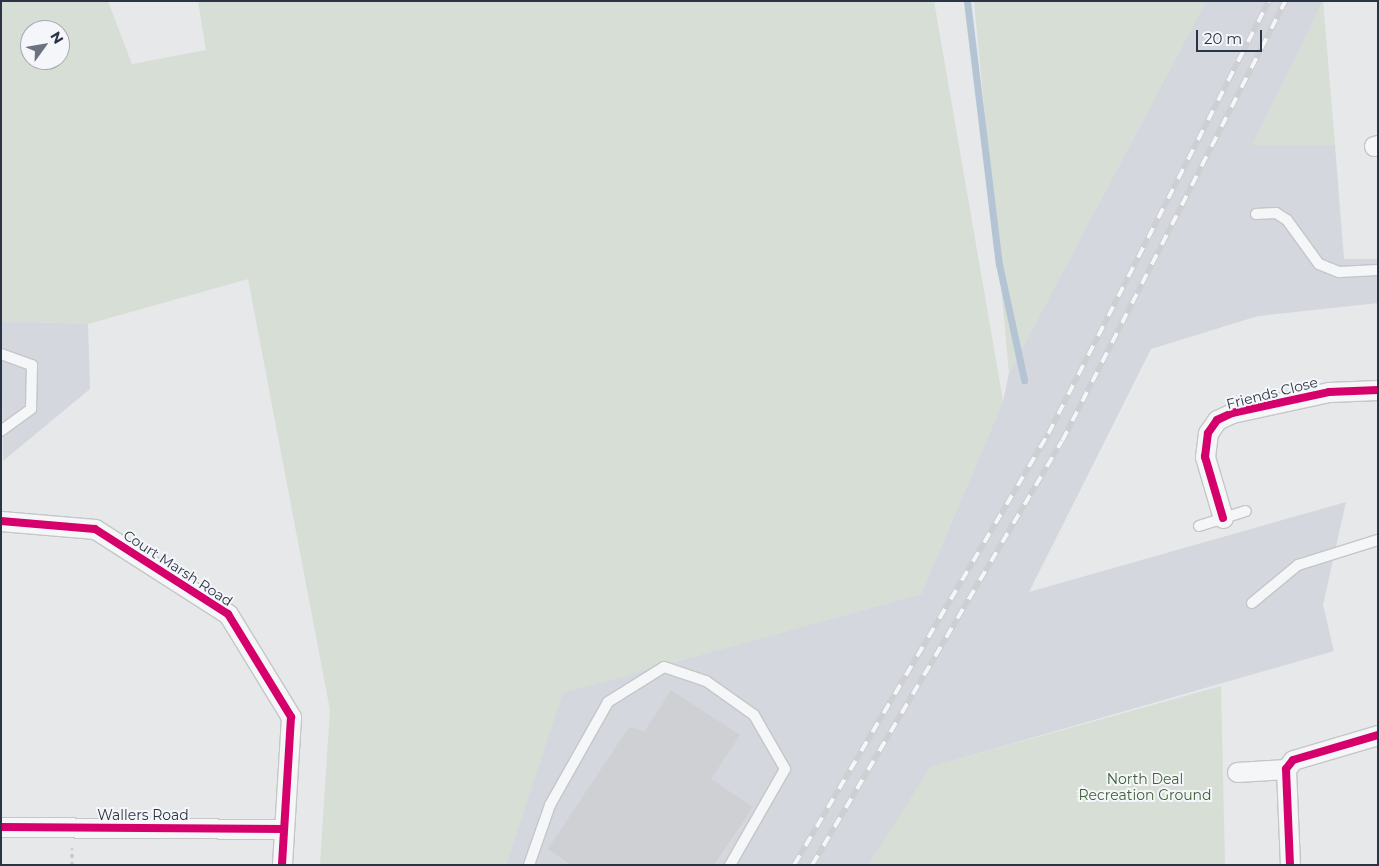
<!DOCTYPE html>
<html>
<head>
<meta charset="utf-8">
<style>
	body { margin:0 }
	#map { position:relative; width:1379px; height:866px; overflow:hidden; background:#e6e8ea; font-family:Montserrat,sans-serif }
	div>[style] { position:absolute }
	.built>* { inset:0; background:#d4d7dd }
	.green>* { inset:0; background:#d6ded6 }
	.stream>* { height:7px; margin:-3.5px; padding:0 3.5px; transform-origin:3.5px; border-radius:3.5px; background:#b4c4d5 }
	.building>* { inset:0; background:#ced0d3 }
	.path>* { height:3px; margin-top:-1.5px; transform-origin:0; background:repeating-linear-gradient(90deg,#c5c6ca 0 4px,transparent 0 8px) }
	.roads { filter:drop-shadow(1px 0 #c4c6c8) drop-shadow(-1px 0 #c4c6c8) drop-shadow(0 1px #c4c6c8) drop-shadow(0 -1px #c4c6c8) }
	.lane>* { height:10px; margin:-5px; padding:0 5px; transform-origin:5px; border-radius:5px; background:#f5f6f7 }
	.street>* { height:19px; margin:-9.5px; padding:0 9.5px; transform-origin:9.5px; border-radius:9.5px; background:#f5f6f7 }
	.rail>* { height:5.5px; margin-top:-2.75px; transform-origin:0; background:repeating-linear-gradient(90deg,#f4f6f9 0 11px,#cecfd2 0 22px); box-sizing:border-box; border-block:1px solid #cecfd2 }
	.cycleway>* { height:8px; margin:-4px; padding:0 4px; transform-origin:4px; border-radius:4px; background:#d6006c }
	span { translate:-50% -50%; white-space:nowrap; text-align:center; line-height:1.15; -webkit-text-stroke:4px #f4f6f9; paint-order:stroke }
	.street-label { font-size:14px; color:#2b3445 }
	.park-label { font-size:14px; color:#3f6138 }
	.frame { position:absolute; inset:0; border:2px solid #2b3445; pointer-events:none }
	.north { position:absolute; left:20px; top:20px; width:50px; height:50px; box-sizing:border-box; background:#f4f6f9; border:1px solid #a4a8b1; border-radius:50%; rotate:58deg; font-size:14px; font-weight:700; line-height:20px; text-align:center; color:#2b3445 }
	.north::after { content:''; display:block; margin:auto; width:18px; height:22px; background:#6c737f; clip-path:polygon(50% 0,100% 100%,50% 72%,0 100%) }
	.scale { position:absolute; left:1196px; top:30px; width:66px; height:22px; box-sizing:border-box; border:2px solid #2b3445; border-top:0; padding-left:6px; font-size:15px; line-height:18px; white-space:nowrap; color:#2b3445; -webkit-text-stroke:4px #f4f6f9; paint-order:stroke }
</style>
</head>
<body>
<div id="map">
	<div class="built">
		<i style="clip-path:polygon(1206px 1px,1323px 1px,1253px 145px,1335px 145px,1344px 259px,1378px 259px,1378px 303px,1258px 316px,1151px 349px,1029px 592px,1346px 502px,1323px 605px,1334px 651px,931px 767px,869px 865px,506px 865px,562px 693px,921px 594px,1003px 401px,1009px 373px)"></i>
		<i style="clip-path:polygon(1px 321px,88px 324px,90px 389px,3px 461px)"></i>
	</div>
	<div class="green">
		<i style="clip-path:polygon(evenodd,1px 1px,108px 1px,132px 64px,206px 50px,198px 1px,934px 1px,1003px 401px,921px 594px,563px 693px,506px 865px,320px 865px,330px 710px,248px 279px,88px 324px,1px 321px,1px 1px,30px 30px,60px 30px,60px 60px,30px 60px,30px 30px)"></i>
		<i style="clip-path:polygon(974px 1px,1206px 1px,1009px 373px,999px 264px)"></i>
		<i style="clip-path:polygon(1323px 1px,1335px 145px,1252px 145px)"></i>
		<i style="clip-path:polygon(1221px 686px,1225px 865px,869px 865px,930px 767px)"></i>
	</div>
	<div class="stream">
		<i style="left:967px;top:1px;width:265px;rotate:83.1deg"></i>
		<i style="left:999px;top:264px;width:119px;rotate:77.8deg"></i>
	</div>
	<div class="building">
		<i style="clip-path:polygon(671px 690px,740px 735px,711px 779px,753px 807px,714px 865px,571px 865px,548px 849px,629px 727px,645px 731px)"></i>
	</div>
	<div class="path">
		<i style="left:72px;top:865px;width:17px;rotate:-90deg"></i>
	</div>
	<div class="roads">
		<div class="lane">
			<i style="left:1256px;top:214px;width:20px;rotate:-3deg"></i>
			<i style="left:1276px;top:213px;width:13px;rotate:32deg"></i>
			<i style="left:1287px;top:220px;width:54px;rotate:54deg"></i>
			<i style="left:1319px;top:264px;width:22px;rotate:22deg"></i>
			<i style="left:1339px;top:272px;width:39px;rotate:-3deg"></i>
			<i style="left:1px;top:354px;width:33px;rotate:20deg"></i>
			<i style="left:32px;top:365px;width:44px;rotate:91.3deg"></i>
			<i style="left:31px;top:409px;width:37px;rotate:144deg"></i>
			<i style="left:1199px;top:526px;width:49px;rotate:-17.7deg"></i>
			<i style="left:1252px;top:603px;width:60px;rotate:-39.6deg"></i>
			<i style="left:1298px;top:565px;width:84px;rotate:-17.4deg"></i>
			<i style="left:529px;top:865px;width:64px;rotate:-70.7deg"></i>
			<i style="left:550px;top:805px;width:118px;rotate:-60.6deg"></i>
			<i style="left:608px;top:702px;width:66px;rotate:-32deg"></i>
			<i style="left:664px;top:667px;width:44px;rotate:18.4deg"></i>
			<i style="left:706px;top:681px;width:59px;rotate:35.3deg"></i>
			<i style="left:754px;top:715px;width:62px;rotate:60.1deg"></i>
			<i style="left:785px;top:769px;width:111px;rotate:119.8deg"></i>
		</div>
		<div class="street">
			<i style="left:1374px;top:146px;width:4px;rotate:-14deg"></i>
			<i style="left:1223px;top:518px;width:64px;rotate:-106.4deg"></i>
			<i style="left:1205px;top:457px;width:24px;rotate:-83deg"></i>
			<i style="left:1208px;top:433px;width:16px;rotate:-55deg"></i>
			<i style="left:1217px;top:420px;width:17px;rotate:-25deg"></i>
			<i style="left:1232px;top:413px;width:99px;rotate:-12.2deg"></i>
			<i style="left:1329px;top:392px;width:49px;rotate:-2.3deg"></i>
			<i style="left:1px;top:521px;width:94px;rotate:4.9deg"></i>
			<i style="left:95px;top:529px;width:158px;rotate:32.6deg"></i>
			<i style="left:228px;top:614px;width:121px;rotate:58.5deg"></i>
			<i style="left:291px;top:717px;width:148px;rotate:93.5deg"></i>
			<i style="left:1237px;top:772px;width:49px;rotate:-3.5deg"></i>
			<i style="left:1px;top:827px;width:283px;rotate:0.4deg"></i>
			<i style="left:1290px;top:865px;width:96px;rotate:-92.4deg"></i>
			<i style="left:1286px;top:769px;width:11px;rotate:-52deg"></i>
			<i style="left:1293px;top:760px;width:89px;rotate:-16.4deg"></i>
		</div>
	</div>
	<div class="rail">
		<i style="left:794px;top:865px;width:500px;rotate:-59.49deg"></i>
		<i style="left:1048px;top:434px;width:486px;rotate:-63deg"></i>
		<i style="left:812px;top:865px;width:492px;rotate:-59.5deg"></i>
		<i style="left:1062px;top:441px;width:493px;rotate:-63.1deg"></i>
	</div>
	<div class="cycleway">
		<i style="left:1223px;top:518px;width:64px;rotate:-106.4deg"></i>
		<i style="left:1205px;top:457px;width:24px;rotate:-83deg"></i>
		<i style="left:1208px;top:433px;width:16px;rotate:-55deg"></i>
		<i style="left:1217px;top:420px;width:17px;rotate:-25deg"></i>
		<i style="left:1232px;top:413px;width:99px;rotate:-12.2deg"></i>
		<i style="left:1329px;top:392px;width:49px;rotate:-2.3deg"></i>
		<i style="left:1px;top:521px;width:94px;rotate:4.9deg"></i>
		<i style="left:95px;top:529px;width:158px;rotate:32.6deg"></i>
		<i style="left:228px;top:614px;width:121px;rotate:58.5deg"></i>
		<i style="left:291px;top:717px;width:148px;rotate:93.5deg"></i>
		<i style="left:1px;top:827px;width:283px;rotate:0.4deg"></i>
		<i style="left:1290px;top:865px;width:96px;rotate:-92.4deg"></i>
		<i style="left:1286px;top:769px;width:11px;rotate:-52deg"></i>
		<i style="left:1293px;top:760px;width:89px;rotate:-16.4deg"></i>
	</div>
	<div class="street-label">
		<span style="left:1272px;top:393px;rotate:-14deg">Friends Close</span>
		<span style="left:178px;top:568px;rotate:33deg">Court Marsh Road</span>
		<span style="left:143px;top:815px">Wallers Road</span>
	</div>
	<div class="park-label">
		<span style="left:1145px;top:787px">North Deal<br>Recreation Ground</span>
	</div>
	<div class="frame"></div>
	<div class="north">N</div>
	<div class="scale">20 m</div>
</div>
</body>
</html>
